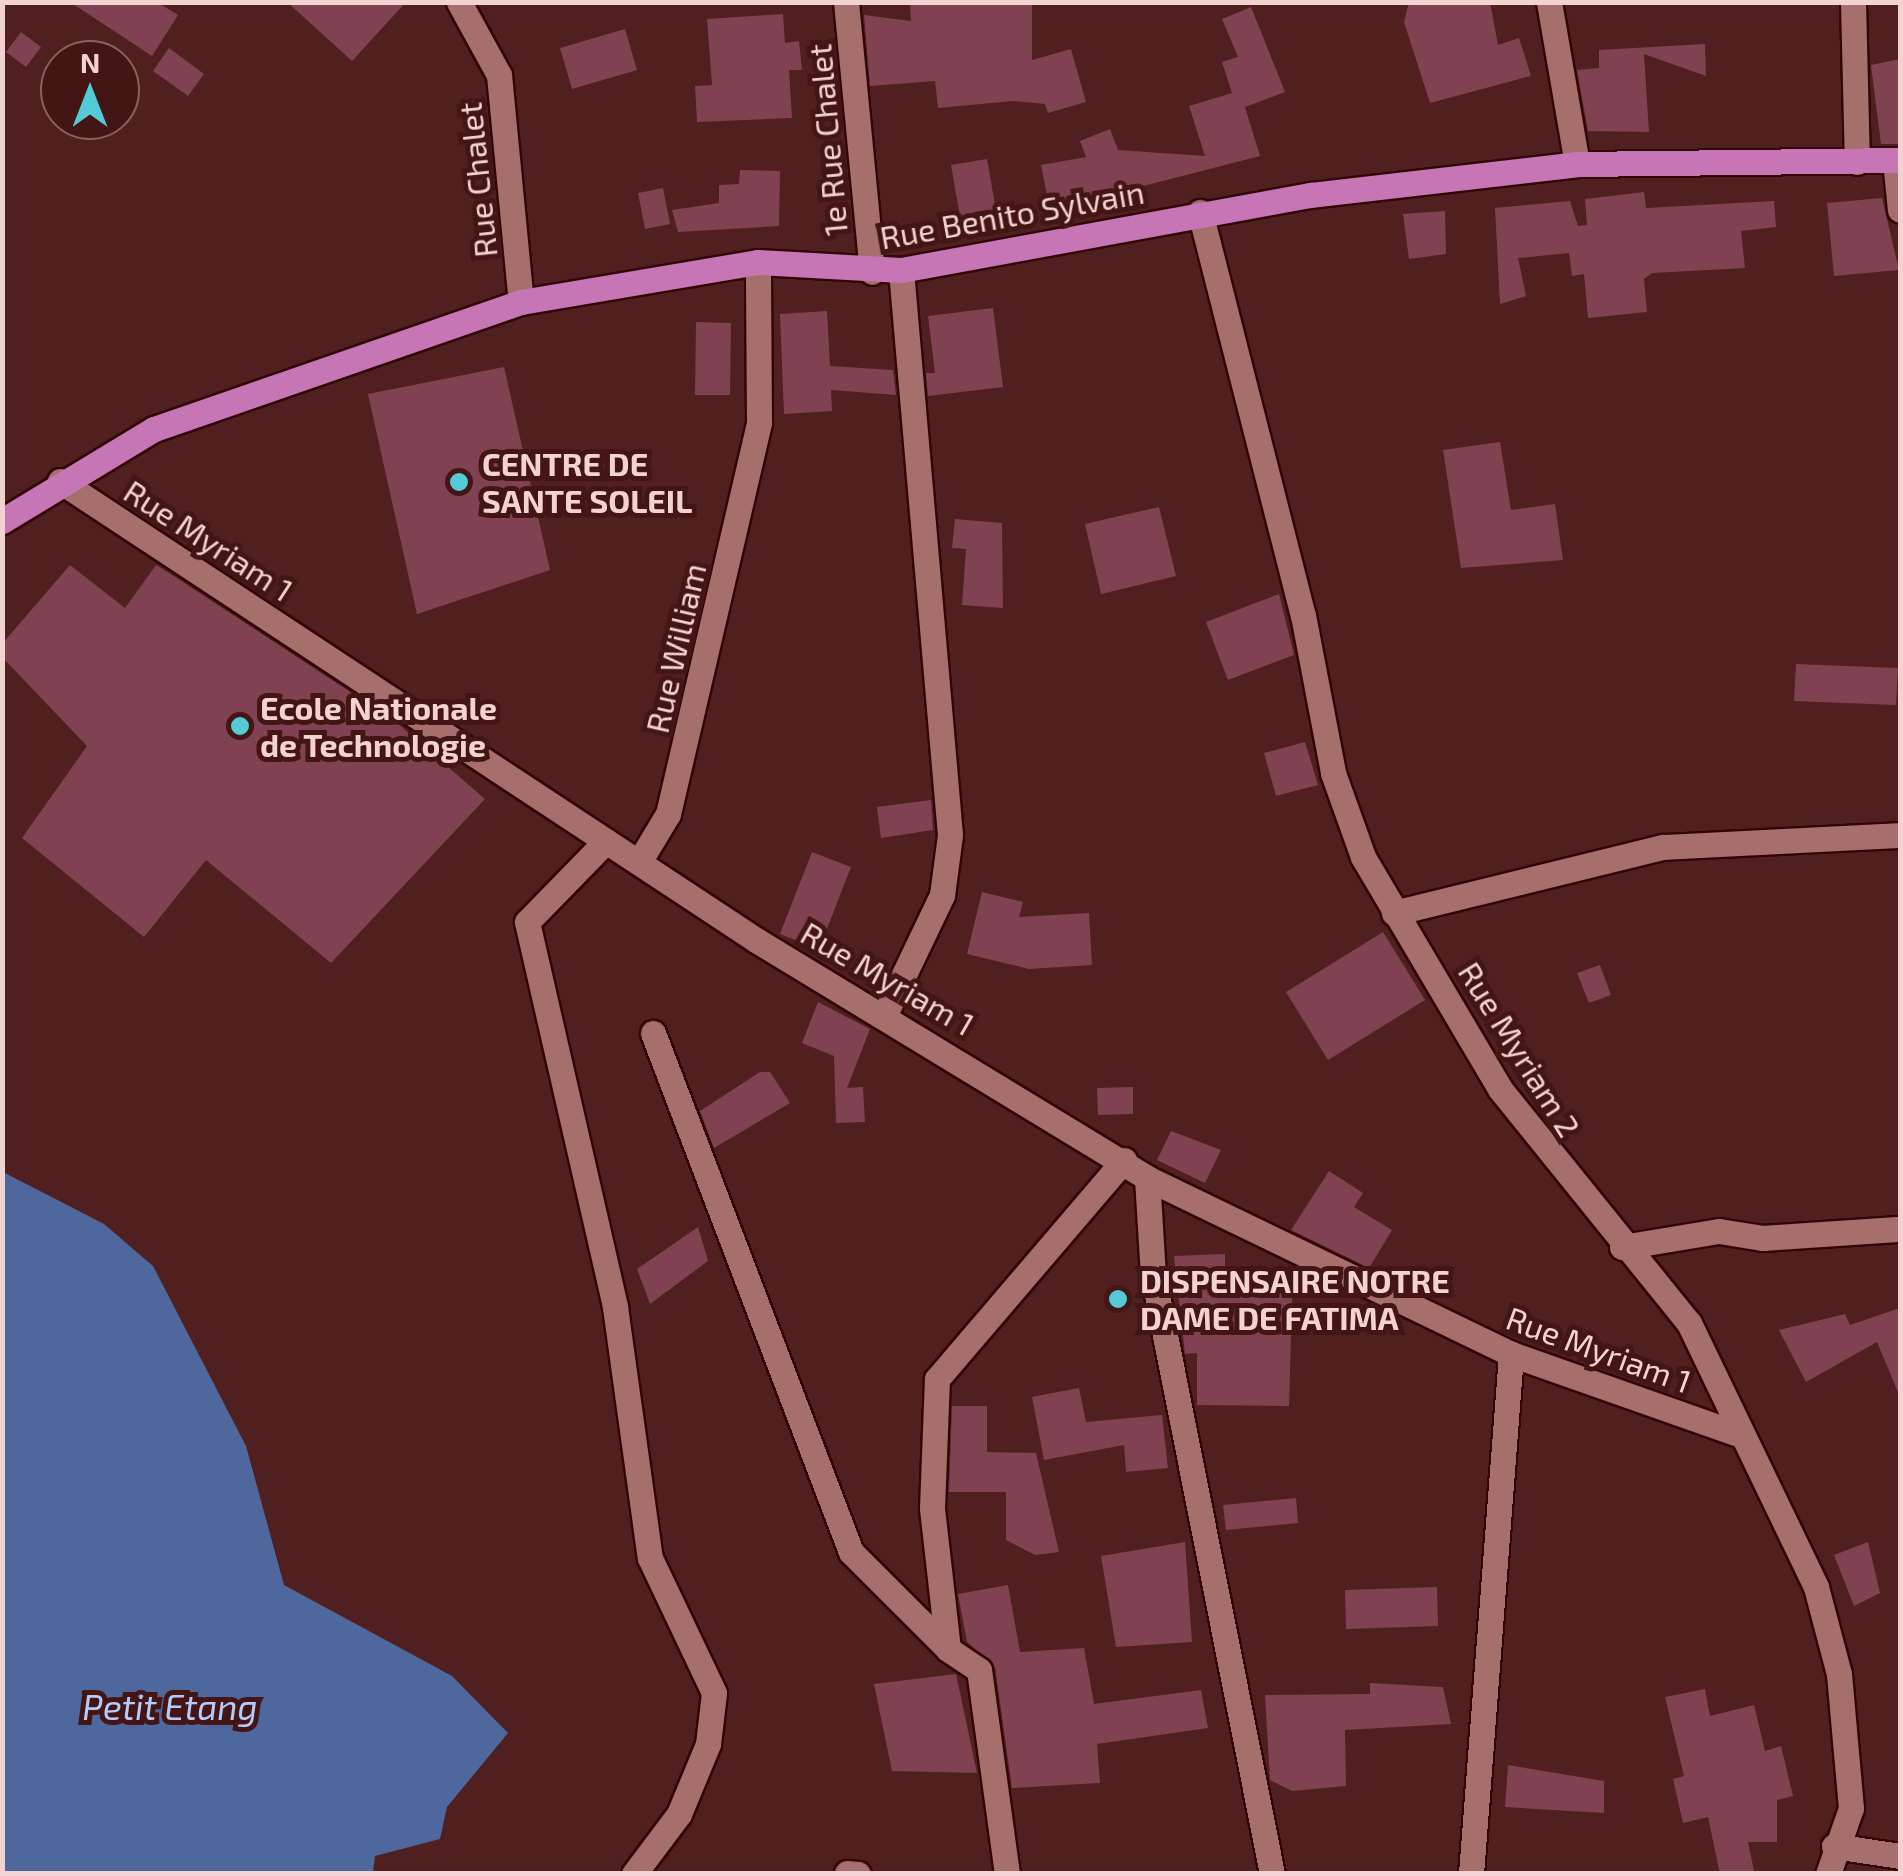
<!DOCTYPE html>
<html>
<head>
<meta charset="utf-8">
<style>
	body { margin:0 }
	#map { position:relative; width:1903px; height:1876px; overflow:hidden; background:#4f201f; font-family:"Exo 2",sans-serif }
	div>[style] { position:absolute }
	.water>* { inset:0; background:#4e679c }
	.building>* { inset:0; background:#804152 }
	.roads { filter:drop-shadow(2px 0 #320607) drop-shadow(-2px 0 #320607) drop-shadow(0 2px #320607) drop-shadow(0 -2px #320607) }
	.minor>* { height:25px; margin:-12.5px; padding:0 12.5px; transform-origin:12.5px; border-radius:12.5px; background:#a66f6b }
	.major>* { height:25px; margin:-12.5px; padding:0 12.5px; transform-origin:12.5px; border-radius:12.5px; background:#c676b4 }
	.dots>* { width:28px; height:28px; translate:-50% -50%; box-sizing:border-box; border:5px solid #431615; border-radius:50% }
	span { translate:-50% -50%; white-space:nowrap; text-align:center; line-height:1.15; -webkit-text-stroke:10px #431615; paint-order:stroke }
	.street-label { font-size:32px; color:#f3d3d1 }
	.poi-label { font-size:32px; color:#f3d3d1; font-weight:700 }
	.left { translate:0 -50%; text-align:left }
	.water-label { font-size:35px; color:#b4cbfb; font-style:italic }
	.frame { position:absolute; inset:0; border:5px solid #f3d3d1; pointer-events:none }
	.north { position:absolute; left:40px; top:40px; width:100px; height:100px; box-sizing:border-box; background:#431615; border:2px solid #896260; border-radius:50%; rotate:0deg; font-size:28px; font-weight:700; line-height:40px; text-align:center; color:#f3d3d1 }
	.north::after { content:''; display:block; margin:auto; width:35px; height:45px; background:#52cbd7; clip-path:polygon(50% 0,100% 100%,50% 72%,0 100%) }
</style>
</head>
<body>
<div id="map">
	<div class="water">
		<i style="clip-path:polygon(3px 1172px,104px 1224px,153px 1266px,246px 1446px,284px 1585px,452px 1676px,508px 1733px,447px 1807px,440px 1839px,375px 1856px,373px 1873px,3px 1873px)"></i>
	</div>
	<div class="building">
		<i style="clip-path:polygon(70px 2px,157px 2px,178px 15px,152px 56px)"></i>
		<i style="clip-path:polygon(287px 2px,406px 2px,352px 61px)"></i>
		<i style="clip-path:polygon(910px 2px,1032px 2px,1032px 60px,1071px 49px,1086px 102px,1048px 113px,1045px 104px,1013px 101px,938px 108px,935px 81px,870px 86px,864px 15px,911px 21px)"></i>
		<i style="clip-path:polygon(1409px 2px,1490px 2px,1498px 45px,1519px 38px,1531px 76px,1430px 103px,1404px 22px)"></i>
		<i style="clip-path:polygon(1251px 7px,1285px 92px,1245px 107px,1260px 156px,1050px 210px,1041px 165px,1086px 157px,1080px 141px,1110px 129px,1118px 150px,1205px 156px,1189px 106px,1232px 93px,1222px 62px,1238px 57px,1222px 19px)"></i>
		<i style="clip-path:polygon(783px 14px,785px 43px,799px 41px,802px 70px,789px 70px,792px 118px,697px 122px,695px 86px,712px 85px,707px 19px)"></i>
		<i style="clip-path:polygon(625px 29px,637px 70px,572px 89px,560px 48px)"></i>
		<i style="clip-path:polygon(21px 32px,41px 47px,26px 67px,6px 52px)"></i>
		<i style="clip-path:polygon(1705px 44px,1706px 76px,1644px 54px,1649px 132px,1588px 131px,1577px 70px,1599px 68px,1599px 50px)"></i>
		<i style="clip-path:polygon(169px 48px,204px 74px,188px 96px,153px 71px)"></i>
		<i style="clip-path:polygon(1900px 59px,1900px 144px,1881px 144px,1871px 65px)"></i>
		<i style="clip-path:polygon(987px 159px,997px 216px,961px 222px,951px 165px)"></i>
		<i style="clip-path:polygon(740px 170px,780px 171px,779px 226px,678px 232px,672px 210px,719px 203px,719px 185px,739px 184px)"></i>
		<i style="clip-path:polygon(663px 188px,670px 224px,645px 229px,638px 193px)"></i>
		<i style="clip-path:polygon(1644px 192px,1646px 208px,1774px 201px,1776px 227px,1741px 231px,1745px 268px,1652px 273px,1644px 279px,1647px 312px,1588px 318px,1584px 274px,1572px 276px,1569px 253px,1518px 258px,1526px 296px,1500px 304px,1495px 208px,1570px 201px,1578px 226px,1587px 225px,1585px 199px)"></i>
		<i style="clip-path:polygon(1882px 198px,1899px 270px,1834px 276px,1827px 203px)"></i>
		<i style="clip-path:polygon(1445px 211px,1446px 254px,1409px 259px,1403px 214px)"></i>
		<i style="clip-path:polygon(993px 308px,1003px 387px,928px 396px,926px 373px,935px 373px,928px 316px)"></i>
		<i style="clip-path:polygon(827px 311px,830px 366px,893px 370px,896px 395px,831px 390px,832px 411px,784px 414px,780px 314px)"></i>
		<i style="clip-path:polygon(696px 322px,731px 323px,730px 395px,695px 395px)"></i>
		<i style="clip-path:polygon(504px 367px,550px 570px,417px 614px,368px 394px)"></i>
		<i style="clip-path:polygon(1500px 442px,1511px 510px,1555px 504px,1563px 560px,1461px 568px,1443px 450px)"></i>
		<i style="clip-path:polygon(1159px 507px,1176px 576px,1101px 594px,1085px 524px)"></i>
		<i style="clip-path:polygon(955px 519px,1002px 523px,1003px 608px,962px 605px,966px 549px,952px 548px)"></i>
		<i style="clip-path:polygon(70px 565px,125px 608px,156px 565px,163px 569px,396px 722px,485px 799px,331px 963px,206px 860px,144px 937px,22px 838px,87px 746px,2px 657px,2px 644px)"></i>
		<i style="clip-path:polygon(1279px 594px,1294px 655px,1228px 680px,1206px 622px)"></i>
		<i style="clip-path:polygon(1796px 664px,1898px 668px,1896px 705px,1794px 701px)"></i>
		<i style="clip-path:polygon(1305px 742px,1318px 785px,1276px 796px,1264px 753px)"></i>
		<i style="clip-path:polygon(931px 800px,933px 830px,881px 838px,877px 807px)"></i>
		<i style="clip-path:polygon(812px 852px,851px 867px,819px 949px,780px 934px)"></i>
		<i style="clip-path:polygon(982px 892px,1023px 902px,1019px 917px,1089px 913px,1092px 965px,1029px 969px,967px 954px)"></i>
		<i style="clip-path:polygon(1383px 932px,1425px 1000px,1328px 1060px,1286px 992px)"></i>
		<i style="clip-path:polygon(1600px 965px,1611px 995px,1589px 1003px,1577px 973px)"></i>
		<i style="clip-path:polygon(818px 1002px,870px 1029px,847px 1088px,863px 1087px,865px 1122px,836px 1123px,834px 1056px,802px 1043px)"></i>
		<i style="clip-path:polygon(760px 1072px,770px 1072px,790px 1103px,714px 1148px,700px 1111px)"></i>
		<i style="clip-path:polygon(1133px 1087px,1133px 1114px,1098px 1115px,1097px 1088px)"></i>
		<i style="clip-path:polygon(1171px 1131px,1221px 1150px,1205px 1183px,1157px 1160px)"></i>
		<i style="clip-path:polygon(1329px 1171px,1363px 1193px,1354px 1207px,1392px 1230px,1369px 1268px,1291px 1230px)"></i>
		<i style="clip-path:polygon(698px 1227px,708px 1261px,650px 1304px,637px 1269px)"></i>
		<i style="clip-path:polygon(1225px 1254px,1225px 1270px,1293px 1269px,1289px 1406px,1197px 1405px,1197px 1353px,1185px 1354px,1174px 1256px)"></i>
		<i style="clip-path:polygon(1900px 1308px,1900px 1397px,1877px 1342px,1806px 1382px,1779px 1330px,1845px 1314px,1850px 1325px)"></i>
		<i style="clip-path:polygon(1079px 1388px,1086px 1422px,1162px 1415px,1168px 1468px,1126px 1472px,1124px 1445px,1044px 1460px,1032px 1397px)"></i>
		<i style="clip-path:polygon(952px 1406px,987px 1406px,987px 1452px,1036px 1453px,1059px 1552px,1035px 1555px,1006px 1540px,1006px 1492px,949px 1492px)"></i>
		<i style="clip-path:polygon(1296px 1498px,1298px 1523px,1226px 1530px,1223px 1505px)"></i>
		<i style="clip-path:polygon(1185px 1542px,1192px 1642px,1116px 1647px,1101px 1556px)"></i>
		<i style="clip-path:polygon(1868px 1542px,1880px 1593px,1854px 1606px,1834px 1555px)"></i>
		<i style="clip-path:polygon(1008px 1585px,1020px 1652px,1084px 1648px,1094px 1704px,1201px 1690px,1208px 1728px,1097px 1744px,1100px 1783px,1012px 1788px,995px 1667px,967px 1642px,958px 1594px)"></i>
		<i style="clip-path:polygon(1437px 1587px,1438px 1626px,1346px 1629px,1345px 1590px)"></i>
		<i style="clip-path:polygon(956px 1674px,977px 1773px,892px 1771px,874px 1684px)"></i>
		<i style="clip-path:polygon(1370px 1683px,1443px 1687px,1451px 1724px,1345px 1730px,1346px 1786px,1292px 1791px,1270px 1780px,1265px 1695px,1370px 1694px)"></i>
		<i style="clip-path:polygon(1705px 1689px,1710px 1716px,1754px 1705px,1765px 1751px,1781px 1746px,1793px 1796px,1777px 1800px,1777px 1842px,1748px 1842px,1754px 1871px,1720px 1874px,1708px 1817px,1683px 1823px,1673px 1779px,1684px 1776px,1665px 1697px)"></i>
		<i style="clip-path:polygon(1508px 1765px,1604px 1781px,1604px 1813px,1505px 1807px)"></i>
	</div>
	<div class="roads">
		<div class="minor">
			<i style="left:459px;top:2px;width:83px;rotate:61.3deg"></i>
			<i style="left:499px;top:75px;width:228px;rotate:84.5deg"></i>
			<i style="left:846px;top:2px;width:271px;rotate:84.5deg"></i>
			<i style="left:1549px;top:2px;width:164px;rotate:80.2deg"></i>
			<i style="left:1853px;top:2px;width:160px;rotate:88.6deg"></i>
			<i style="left:1895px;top:160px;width:50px;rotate:84.3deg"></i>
			<i style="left:1200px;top:212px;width:416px;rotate:75.7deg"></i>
			<i style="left:1303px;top:615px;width:161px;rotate:79.2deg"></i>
			<i style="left:1333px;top:773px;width:89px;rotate:70.3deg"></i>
			<i style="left:1363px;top:857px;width:269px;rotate:59.4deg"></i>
			<i style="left:1500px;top:1089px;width:301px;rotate:51.1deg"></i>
			<i style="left:1689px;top:1323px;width:293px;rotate:64.3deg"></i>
			<i style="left:1816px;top:1587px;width:90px;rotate:75.2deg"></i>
			<i style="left:1839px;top:1674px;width:135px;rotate:84.9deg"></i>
			<i style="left:1851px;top:1808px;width:70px;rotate:109.2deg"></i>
			<i style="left:60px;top:481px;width:834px;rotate:33.4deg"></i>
			<i style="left:756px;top:940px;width:458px;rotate:31.3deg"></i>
			<i style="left:1147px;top:1178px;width:404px;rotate:25.8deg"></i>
			<i style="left:1511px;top:1354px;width:238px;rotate:19.4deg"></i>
			<i style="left:606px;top:841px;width:113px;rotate:134.3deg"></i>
			<i style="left:527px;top:922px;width:395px;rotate:77.1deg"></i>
			<i style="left:615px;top:1307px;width:253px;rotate:82.1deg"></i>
			<i style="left:650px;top:1558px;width:149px;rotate:64.6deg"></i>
			<i style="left:714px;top:1693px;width:51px;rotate:96.7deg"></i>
			<i style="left:708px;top:1744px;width:76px;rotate:112.5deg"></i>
			<i style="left:679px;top:1814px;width:75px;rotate:126.9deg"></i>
			<i style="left:639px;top:862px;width:56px;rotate:-58.9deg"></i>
			<i style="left:668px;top:814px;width:402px;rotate:-76.9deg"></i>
			<i style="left:759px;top:422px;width:160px;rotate:-90.4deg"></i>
			<i style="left:1394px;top:913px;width:277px;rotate:-13.8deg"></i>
			<i style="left:1663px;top:847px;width:237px;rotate:-2.9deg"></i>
			<i style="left:886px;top:1012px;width:130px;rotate:-64.4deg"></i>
			<i style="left:942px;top:895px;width:61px;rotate:-82.4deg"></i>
			<i style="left:950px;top:835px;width:567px;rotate:-94.96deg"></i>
			<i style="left:653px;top:1033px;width:555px;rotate:69.12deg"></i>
			<i style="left:851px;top:1552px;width:137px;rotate:45deg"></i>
			<i style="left:1147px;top:1178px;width:97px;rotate:86.5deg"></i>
			<i style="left:1153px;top:1275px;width:611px;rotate:78.76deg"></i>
			<i style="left:1622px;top:1247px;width:98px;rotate:-9.4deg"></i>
			<i style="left:1719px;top:1231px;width:45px;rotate:9deg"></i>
			<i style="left:1763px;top:1238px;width:137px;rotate:-3.8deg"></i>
			<i style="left:1834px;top:1846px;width:67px;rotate:8.6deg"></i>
			<i style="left:847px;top:1873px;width:11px;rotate:5deg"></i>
			<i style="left:1007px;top:1874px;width:206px;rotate:-97.8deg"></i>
			<i style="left:979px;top:1670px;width:37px;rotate:-146deg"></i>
			<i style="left:948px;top:1649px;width:142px;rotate:-96.5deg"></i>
			<i style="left:932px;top:1508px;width:129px;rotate:-87.8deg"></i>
			<i style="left:937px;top:1379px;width:288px;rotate:-49.5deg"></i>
			<i style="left:1471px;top:1874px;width:522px;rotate:-85.6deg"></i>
		</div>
		<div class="major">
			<i style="left:2px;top:521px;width:178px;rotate:-31.2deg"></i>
			<i style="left:154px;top:429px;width:388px;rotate:-19.1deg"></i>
			<i style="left:521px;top:302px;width:240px;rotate:-9.6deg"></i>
			<i style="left:758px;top:262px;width:143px;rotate:3.2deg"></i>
			<i style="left:901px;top:270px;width:417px;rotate:-10.4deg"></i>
			<i style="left:1311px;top:195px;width:268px;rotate:-6.6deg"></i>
			<i style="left:1577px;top:164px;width:323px;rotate:-0.7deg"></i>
		</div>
	</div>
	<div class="dots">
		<i style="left:459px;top:482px;background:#52cbd7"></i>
		<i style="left:240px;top:726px;background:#52cbd7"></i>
		<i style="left:1118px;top:1299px;background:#52cbd7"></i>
	</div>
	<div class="street-label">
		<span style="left:827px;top:140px;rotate:-95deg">1e Rue Chalet</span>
		<span style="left:477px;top:180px;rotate:-96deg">Rue Chalet</span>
		<span style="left:1012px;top:214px;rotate:-10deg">Rue Benito Sylvain</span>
		<span style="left:209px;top:540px;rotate:33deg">Rue Myriam 1</span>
		<span style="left:675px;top:648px;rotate:-77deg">Rue William</span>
		<span style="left:888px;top:978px;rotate:30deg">Rue Myriam 1</span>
		<span style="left:1520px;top:1049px;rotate:58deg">Rue Myriam 2</span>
		<span style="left:1599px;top:1349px;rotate:20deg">Rue Myriam 1</span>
	</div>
	<div class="poi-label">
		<span class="left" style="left:482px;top:482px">CENTRE DE<br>SANTE SOLEIL</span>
		<span class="left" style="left:260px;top:726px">Ecole Nationale<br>de Technologie</span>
		<span class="left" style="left:1140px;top:1299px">DISPENSAIRE NOTRE<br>DAME DE FATIMA</span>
	</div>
	<div class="water-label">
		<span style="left:170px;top:1706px">Petit Etang</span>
	</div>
	<div class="frame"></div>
	<div class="north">N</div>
</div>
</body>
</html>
